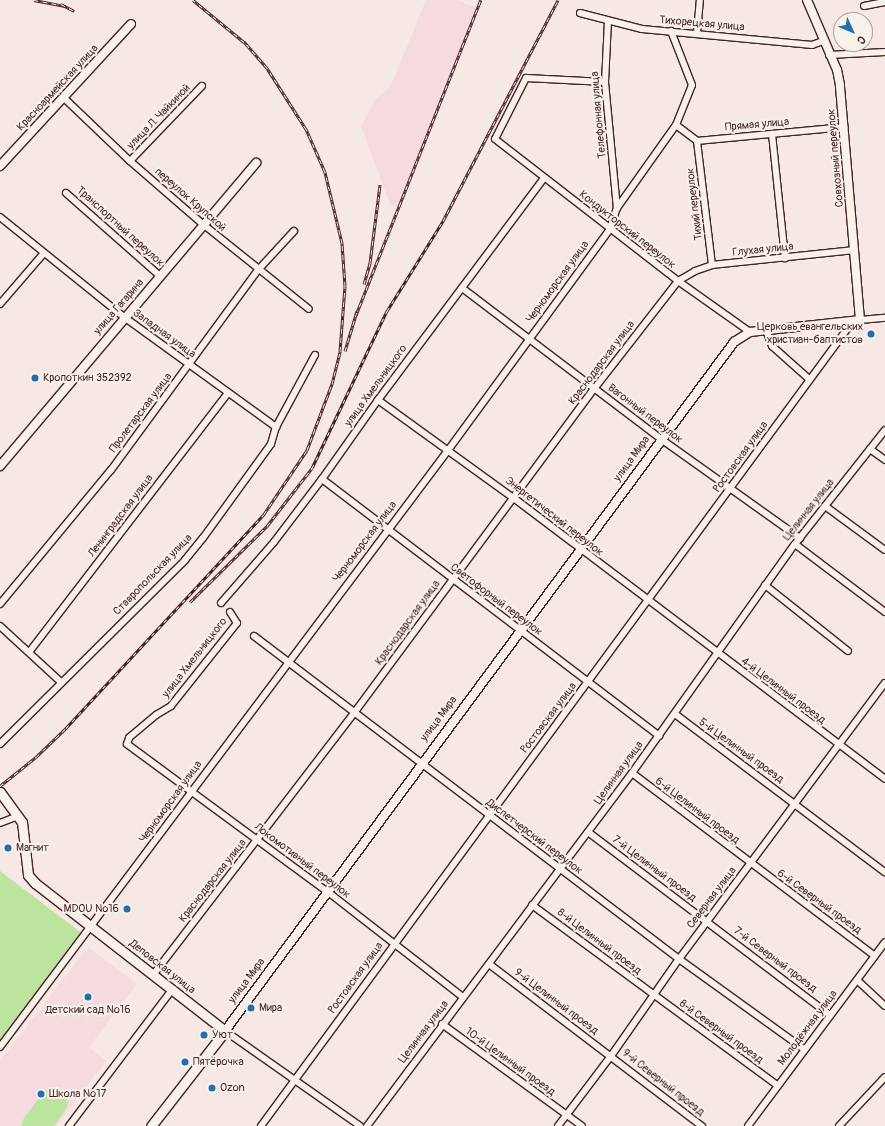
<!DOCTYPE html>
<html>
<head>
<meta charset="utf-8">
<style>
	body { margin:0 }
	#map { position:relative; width:885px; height:1126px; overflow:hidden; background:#f6e8e4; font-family:Pangolin,sans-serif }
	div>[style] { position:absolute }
	.built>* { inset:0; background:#f5dbdf }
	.green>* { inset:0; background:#bce49f }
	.roads { filter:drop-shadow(1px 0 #4a1f2b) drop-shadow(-1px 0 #4a1f2b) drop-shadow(0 1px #4a1f2b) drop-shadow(0 -1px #4a1f2b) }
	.minor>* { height:6px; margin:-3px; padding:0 3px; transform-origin:3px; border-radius:3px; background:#f7f3e8 }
	.tertiary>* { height:8px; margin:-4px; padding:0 4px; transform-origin:4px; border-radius:4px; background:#f7f3e8 }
	.secondary>* { height:9px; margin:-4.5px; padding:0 4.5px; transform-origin:4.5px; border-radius:4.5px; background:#f7f3e8 }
	.rail>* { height:3px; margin-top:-1.5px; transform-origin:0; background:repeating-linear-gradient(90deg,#f7f3e8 0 4.5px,#4a1f2b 0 9px); box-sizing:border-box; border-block:1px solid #4a1f2b }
	.dots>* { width:11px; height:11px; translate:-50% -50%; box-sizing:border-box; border:2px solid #f7f3e8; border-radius:50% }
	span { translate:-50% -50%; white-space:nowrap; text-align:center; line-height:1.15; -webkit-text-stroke:4px #f7f3e8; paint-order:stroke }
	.street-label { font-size:11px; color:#4a1f2b }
	.poi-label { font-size:11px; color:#4a1f2b }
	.right { translate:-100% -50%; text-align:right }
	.left { translate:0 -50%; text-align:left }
	.north { position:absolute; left:833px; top:12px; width:40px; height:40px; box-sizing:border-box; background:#f7f3e8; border:1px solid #b29e9c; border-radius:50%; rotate:134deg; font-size:11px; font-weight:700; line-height:16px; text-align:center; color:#4a1f2b }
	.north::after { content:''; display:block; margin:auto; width:14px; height:18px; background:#1f6fb2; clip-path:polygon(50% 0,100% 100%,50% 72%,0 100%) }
</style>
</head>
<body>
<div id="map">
	<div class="built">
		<i style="clip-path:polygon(426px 0,456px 0,477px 8px,399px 208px,390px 204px,361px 126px,376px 99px,389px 88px,394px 78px)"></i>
		<i style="clip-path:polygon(88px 947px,137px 984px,89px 1047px,106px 1061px,57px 1126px,0 1126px,0 1061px)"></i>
	</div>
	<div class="green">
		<i style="clip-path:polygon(0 871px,83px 934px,0 1042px)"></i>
		<i style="clip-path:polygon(51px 1087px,62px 1090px,68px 1101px,67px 1108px,54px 1126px,21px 1126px,24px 1118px,43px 1093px)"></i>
	</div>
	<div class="roads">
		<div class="minor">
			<i style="left:864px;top:6px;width:21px;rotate:-11deg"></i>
			<i style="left:580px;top:13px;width:64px;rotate:14.5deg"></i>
			<i style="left:642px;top:29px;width:171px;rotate:5.4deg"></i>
			<i style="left:812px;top:45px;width:12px;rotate:-20deg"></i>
			<i style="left:608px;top:21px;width:61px;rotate:92.8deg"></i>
			<i style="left:605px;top:82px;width:127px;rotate:84.6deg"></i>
			<i style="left:697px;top:33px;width:33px;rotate:-85deg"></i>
			<i style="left:829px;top:55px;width:56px;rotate:-3.1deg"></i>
			<i style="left:605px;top:82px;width:79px;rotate:-177.1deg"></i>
			<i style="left:526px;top:78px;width:68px;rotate:116.9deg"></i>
			<i style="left:495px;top:139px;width:232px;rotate:37.8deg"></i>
			<i style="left:678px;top:281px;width:88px;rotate:35.3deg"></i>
			<i style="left:64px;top:98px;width:91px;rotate:43.7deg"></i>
			<i style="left:130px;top:161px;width:98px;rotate:40.9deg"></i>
			<i style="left:204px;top:225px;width:134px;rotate:38.7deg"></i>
			<i style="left:676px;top:125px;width:26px;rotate:37deg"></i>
			<i style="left:697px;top:141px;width:148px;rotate:-5.4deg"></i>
			<i style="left:772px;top:134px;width:125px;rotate:84deg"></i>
			<i style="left:697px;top:141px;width:125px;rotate:83.1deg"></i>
			<i style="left:130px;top:161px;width:104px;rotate:-46.2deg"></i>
			<i style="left:66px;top:193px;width:125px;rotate:41.4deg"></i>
			<i style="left:0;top:217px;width:159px;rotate:38.9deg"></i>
			<i style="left:124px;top:317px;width:188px;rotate:35.9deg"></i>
			<i style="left:462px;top:288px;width:250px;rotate:37.2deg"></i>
			<i style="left:661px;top:439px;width:171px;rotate:35.5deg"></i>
			<i style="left:0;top:304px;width:67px;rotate:-49.2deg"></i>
			<i style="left:860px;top:320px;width:25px;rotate:-5deg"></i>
			<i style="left:766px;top:330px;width:17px;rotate:69deg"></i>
			<i style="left:772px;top:346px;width:50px;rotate:41.7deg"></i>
			<i style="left:378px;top:400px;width:169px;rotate:35.9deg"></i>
			<i style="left:515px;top:499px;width:464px;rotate:37.1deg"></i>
			<i style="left:870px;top:449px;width:19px;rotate:36deg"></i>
			<i style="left:322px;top:479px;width:424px;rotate:37.3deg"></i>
			<i style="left:825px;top:506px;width:74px;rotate:36.3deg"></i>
			<i style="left:795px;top:544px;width:113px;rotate:37.1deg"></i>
			<i style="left:765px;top:585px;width:106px;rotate:38.5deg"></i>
			<i style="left:221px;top:603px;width:81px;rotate:-49deg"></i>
			<i style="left:274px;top:542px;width:79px;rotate:-52.7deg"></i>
			<i style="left:322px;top:479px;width:97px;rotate:-54.7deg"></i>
			<i style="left:378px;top:400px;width:277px;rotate:-53.2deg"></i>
			<i style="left:0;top:604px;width:174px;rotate:-50.4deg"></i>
			<i style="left:111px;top:470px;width:248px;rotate:-53.7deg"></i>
			<i style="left:258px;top:270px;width:53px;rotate:-47.3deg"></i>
			<i style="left:230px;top:612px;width:13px;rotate:58deg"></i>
			<i style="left:237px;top:623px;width:106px;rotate:128.5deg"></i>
			<i style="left:171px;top:706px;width:17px;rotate:149deg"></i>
			<i style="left:156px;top:715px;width:35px;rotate:140deg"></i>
			<i style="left:129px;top:738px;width:6px;rotate:108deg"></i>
			<i style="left:127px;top:744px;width:250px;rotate:36.4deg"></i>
			<i style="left:328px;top:892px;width:171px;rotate:37.9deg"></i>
			<i style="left:0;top:626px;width:83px;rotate:42.6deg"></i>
			<i style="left:254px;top:636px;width:534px;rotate:37.23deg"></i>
			<i style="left:679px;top:959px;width:155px;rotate:35.8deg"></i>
			<i style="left:30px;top:651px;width:325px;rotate:-52.5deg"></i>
			<i style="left:675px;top:714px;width:263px;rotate:37deg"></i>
			<i style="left:0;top:744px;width:261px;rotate:-44.8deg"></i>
			<i style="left:185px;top:560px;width:28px;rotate:-51deg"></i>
			<i style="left:203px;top:538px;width:116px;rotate:-54.1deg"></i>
			<i style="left:271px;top:444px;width:18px;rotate:-74deg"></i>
			<i style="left:276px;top:427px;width:82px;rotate:-61.6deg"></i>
			<i style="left:632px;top:773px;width:304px;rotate:37deg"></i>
			<i style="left:0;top:823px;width:19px;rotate:-21deg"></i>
			<i style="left:588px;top:832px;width:303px;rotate:37.1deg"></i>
			<i style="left:532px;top:905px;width:305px;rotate:36.3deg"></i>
			<i style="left:489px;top:964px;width:268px;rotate:37.3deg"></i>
			<i style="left:153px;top:975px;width:330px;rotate:-52.5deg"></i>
			<i style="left:354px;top:713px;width:403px;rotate:-53.5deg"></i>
			<i style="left:594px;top:389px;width:137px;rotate:-52.1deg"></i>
			<i style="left:678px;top:281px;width:20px;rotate:-30deg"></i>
			<i style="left:695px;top:271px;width:18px;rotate:-19deg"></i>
			<i style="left:712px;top:265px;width:143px;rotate:-6deg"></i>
			<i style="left:857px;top:980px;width:38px;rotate:43deg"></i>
			<i style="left:442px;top:1024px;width:173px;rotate:36.1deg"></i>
			<i style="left:225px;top:1031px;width:165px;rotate:35.1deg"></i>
			<i style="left:0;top:1047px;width:748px;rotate:-53.1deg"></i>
			<i style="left:449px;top:449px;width:273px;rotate:-53.8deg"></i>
			<i style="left:610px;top:229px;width:22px;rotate:-72deg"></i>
			<i style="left:617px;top:208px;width:102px;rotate:-54.6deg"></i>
			<i style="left:676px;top:125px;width:43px;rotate:-68.2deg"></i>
			<i style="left:692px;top:85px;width:58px;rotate:-111.3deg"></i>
			<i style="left:69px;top:1126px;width:171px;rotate:-52.9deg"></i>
			<i style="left:261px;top:1126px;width:999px;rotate:-53.67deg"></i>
			<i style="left:367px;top:1126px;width:441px;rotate:-53.1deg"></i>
			<i style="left:632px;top:773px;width:281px;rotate:-54.6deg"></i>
			<i style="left:795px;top:544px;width:145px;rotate:-51.7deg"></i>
			<i style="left:558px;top:1126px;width:88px;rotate:-52.9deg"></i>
			<i style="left:611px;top:1056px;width:118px;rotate:-55deg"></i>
			<i style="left:679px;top:959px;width:344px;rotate:-53.3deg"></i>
			<i style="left:748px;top:1126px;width:229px;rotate:-53.3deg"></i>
			<i style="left:839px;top:1126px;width:67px;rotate:-46.8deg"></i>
		</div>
		<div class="tertiary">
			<i style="left:0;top:166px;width:193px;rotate:-47.3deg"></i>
			<i style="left:0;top:466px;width:397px;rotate:-49.8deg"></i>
			<i style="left:225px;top:1031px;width:857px;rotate:-53.54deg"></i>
			<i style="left:734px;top:342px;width:19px;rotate:-32deg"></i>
			<i style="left:750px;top:332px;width:111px;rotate:-6.2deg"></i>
			<i style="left:860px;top:320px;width:236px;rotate:-94.9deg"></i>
			<i style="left:840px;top:85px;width:15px;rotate:-101deg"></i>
			<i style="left:837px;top:70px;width:76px;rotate:-113.2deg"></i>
		</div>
		<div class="secondary">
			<i style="left:0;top:792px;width:37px;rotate:54deg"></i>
			<i style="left:22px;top:822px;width:53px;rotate:83.5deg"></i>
			<i style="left:28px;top:875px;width:11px;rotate:49deg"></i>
			<i style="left:35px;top:883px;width:241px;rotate:37.9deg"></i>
			<i style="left:225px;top:1031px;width:120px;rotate:127.9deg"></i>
		</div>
	</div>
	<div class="rail">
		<i style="left:34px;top:0;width:32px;rotate:11deg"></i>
		<i style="left:61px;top:4px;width:15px;rotate:28deg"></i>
		<i style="left:364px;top:284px;width:22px;rotate:-74deg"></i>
		<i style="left:370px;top:263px;width:79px;rotate:-82.7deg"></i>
		<i style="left:356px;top:315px;width:339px;rotate:-68.4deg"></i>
		<i style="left:345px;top:351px;width:42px;rotate:-73.3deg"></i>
		<i style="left:190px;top:602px;width:108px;rotate:-44.6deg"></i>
		<i style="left:267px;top:526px;width:73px;rotate:-52.2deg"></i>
		<i style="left:312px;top:468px;width:174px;rotate:-64.5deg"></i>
		<i style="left:387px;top:311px;width:106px;rotate:-58.1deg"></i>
		<i style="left:443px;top:221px;width:249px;rotate:-62.5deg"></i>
		<i style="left:0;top:786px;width:46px;rotate:-38.9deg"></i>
		<i style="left:36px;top:757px;width:42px;rotate:-44deg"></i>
		<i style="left:66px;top:728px;width:292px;rotate:-47.2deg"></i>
		<i style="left:264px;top:514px;width:77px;rotate:-56.1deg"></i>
		<i style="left:307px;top:450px;width:71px;rotate:-69.3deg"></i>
		<i style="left:332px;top:384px;width:34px;rotate:-76deg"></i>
		<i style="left:340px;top:351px;width:65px;rotate:-85.6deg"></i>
		<i style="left:345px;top:286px;width:43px;rotate:-94deg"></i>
		<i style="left:342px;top:243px;width:73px;rotate:-103.5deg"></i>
		<i style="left:325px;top:172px;width:47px;rotate:-113.8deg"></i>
		<i style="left:306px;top:129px;width:72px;rotate:-122.6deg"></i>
		<i style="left:267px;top:68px;width:35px;rotate:-131deg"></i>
		<i style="left:244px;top:42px;width:66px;rotate:-140.5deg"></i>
	</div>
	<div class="dots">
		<i style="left:871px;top:334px;background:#1f6fb2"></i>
		<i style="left:35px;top:378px;background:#1f6fb2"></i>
		<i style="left:8px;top:848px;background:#1f6fb2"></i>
		<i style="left:127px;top:909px;background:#1f6fb2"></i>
		<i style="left:88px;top:997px;background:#1f6fb2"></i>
		<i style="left:251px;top:1008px;background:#1f6fb2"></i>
		<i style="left:204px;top:1035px;background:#1f6fb2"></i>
		<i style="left:185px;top:1062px;background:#1f6fb2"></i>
		<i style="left:212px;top:1088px;background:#1f6fb2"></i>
		<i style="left:41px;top:1094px;background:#1f6fb2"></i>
	</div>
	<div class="street-label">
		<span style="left:702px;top:24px;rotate:5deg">Тихорецкая улица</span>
		<span style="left:58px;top:88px;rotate:-47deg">Красноармейская улица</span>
		<span style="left:599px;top:115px;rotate:-95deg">Телефонная улица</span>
		<span style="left:159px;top:117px;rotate:-46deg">улица Л. Чайкиной</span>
		<span style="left:757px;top:125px;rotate:-5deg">Прямая улица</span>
		<span style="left:836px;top:158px;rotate:-95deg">Совхозный переулок</span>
		<span style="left:190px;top:200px;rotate:41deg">переулок Крупской</span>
		<span style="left:695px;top:204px;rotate:-97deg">Тихий переулок</span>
		<span style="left:120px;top:227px;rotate:42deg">Транспортный переулок</span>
		<span style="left:627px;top:230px;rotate:38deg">Кондукторский переулок</span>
		<span style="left:763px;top:250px;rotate:-6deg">Глухая улица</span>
		<span style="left:558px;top:282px;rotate:-54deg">Черноморская улица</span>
		<span style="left:119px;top:307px;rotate:-49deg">улица Гагарина</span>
		<span style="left:164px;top:334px;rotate:36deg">Западная улица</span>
		<span style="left:602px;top:363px;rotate:-53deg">Краснодарская улица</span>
		<span style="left:376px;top:386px;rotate:-54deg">улица Хмельницкого</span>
		<span style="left:141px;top:413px;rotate:-53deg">Пролетарская улица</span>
		<span style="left:645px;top:414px;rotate:37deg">Вагонный переулок</span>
		<span style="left:741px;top:457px;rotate:-54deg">Ростовская улица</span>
		<span style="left:632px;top:459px;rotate:-54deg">улица Мира</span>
		<span style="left:809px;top:510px;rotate:-52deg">Целинная улица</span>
		<span style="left:121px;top:516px;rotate:-53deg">Ленинградская улица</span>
		<span style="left:554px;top:517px;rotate:38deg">Энергетический переулок</span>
		<span style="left:365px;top:542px;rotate:-53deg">Черноморская улица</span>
		<span style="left:153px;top:575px;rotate:-46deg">Ставропольская улица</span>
		<span style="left:496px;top:600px;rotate:37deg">Светофорный переулок</span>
		<span style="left:408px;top:623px;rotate:-54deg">Краснодарская улица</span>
		<span style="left:195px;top:658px;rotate:-52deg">улица Хмельницкого</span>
		<span style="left:783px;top:691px;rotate:37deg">4-й Целинный проезд</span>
		<span style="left:549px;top:718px;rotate:-53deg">Ростовская улица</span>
		<span style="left:439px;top:719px;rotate:-53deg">улица Мира</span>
		<span style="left:741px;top:751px;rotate:36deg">5-й Целинный проезд</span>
		<span style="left:619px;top:773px;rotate:-54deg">Целинная улица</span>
		<span style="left:171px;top:802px;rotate:-54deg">Черноморская улица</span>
		<span style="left:697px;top:811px;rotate:37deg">6-й Целинный проезд</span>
		<span style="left:534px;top:837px;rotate:37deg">Диспетчерский переулок</span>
		<span style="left:302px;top:861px;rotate:37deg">Локомотивный переулок</span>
		<span style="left:654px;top:869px;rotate:37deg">7-й Целинный проезд</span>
		<span style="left:213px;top:881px;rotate:-52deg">Краснодарская улица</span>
		<span style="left:712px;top:898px;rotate:-53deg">Северная улица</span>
		<span style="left:819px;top:902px;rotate:36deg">6-й Северный проезд</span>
		<span style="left:599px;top:942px;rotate:37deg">8-й Целинный проезд</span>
		<span style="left:775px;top:960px;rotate:37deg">7-й Северный проезд</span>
		<span style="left:162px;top:967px;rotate:38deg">Деповская улица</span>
		<span style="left:356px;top:978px;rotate:-54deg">Ростовская улица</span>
		<span style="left:247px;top:981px;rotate:-53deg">улица Мира</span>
		<span style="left:556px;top:1002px;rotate:37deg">9-й Целинный проезд</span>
		<span style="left:808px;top:1028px;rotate:-53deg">Молодёжная улица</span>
		<span style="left:424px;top:1032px;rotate:-53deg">Целинная улица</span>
		<span style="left:721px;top:1032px;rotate:36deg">8-й Северный проезд</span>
		<span style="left:510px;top:1062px;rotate:36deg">10-й Целинный проезд</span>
		<span style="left:663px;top:1083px;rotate:38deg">9-й Северный проезд</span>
	</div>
	<div class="poi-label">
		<span class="right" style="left:863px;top:334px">Церковь евангельских<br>христиан-баптистов</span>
		<span class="left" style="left:43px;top:378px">Кропоткин 352392</span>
		<span class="left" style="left:16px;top:848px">Магнит</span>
		<span class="right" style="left:119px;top:909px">MDOU №16</span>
		<span class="left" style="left:259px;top:1008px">Мира</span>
		<span style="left:88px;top:1010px">Детский сад №16</span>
		<span class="left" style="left:212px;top:1035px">Уют</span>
		<span class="left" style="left:193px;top:1062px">Пятёрочка</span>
		<span class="left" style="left:220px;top:1088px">Ozon</span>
		<span class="left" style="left:49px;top:1094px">Школа №17</span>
	</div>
	<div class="north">С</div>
</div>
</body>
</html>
